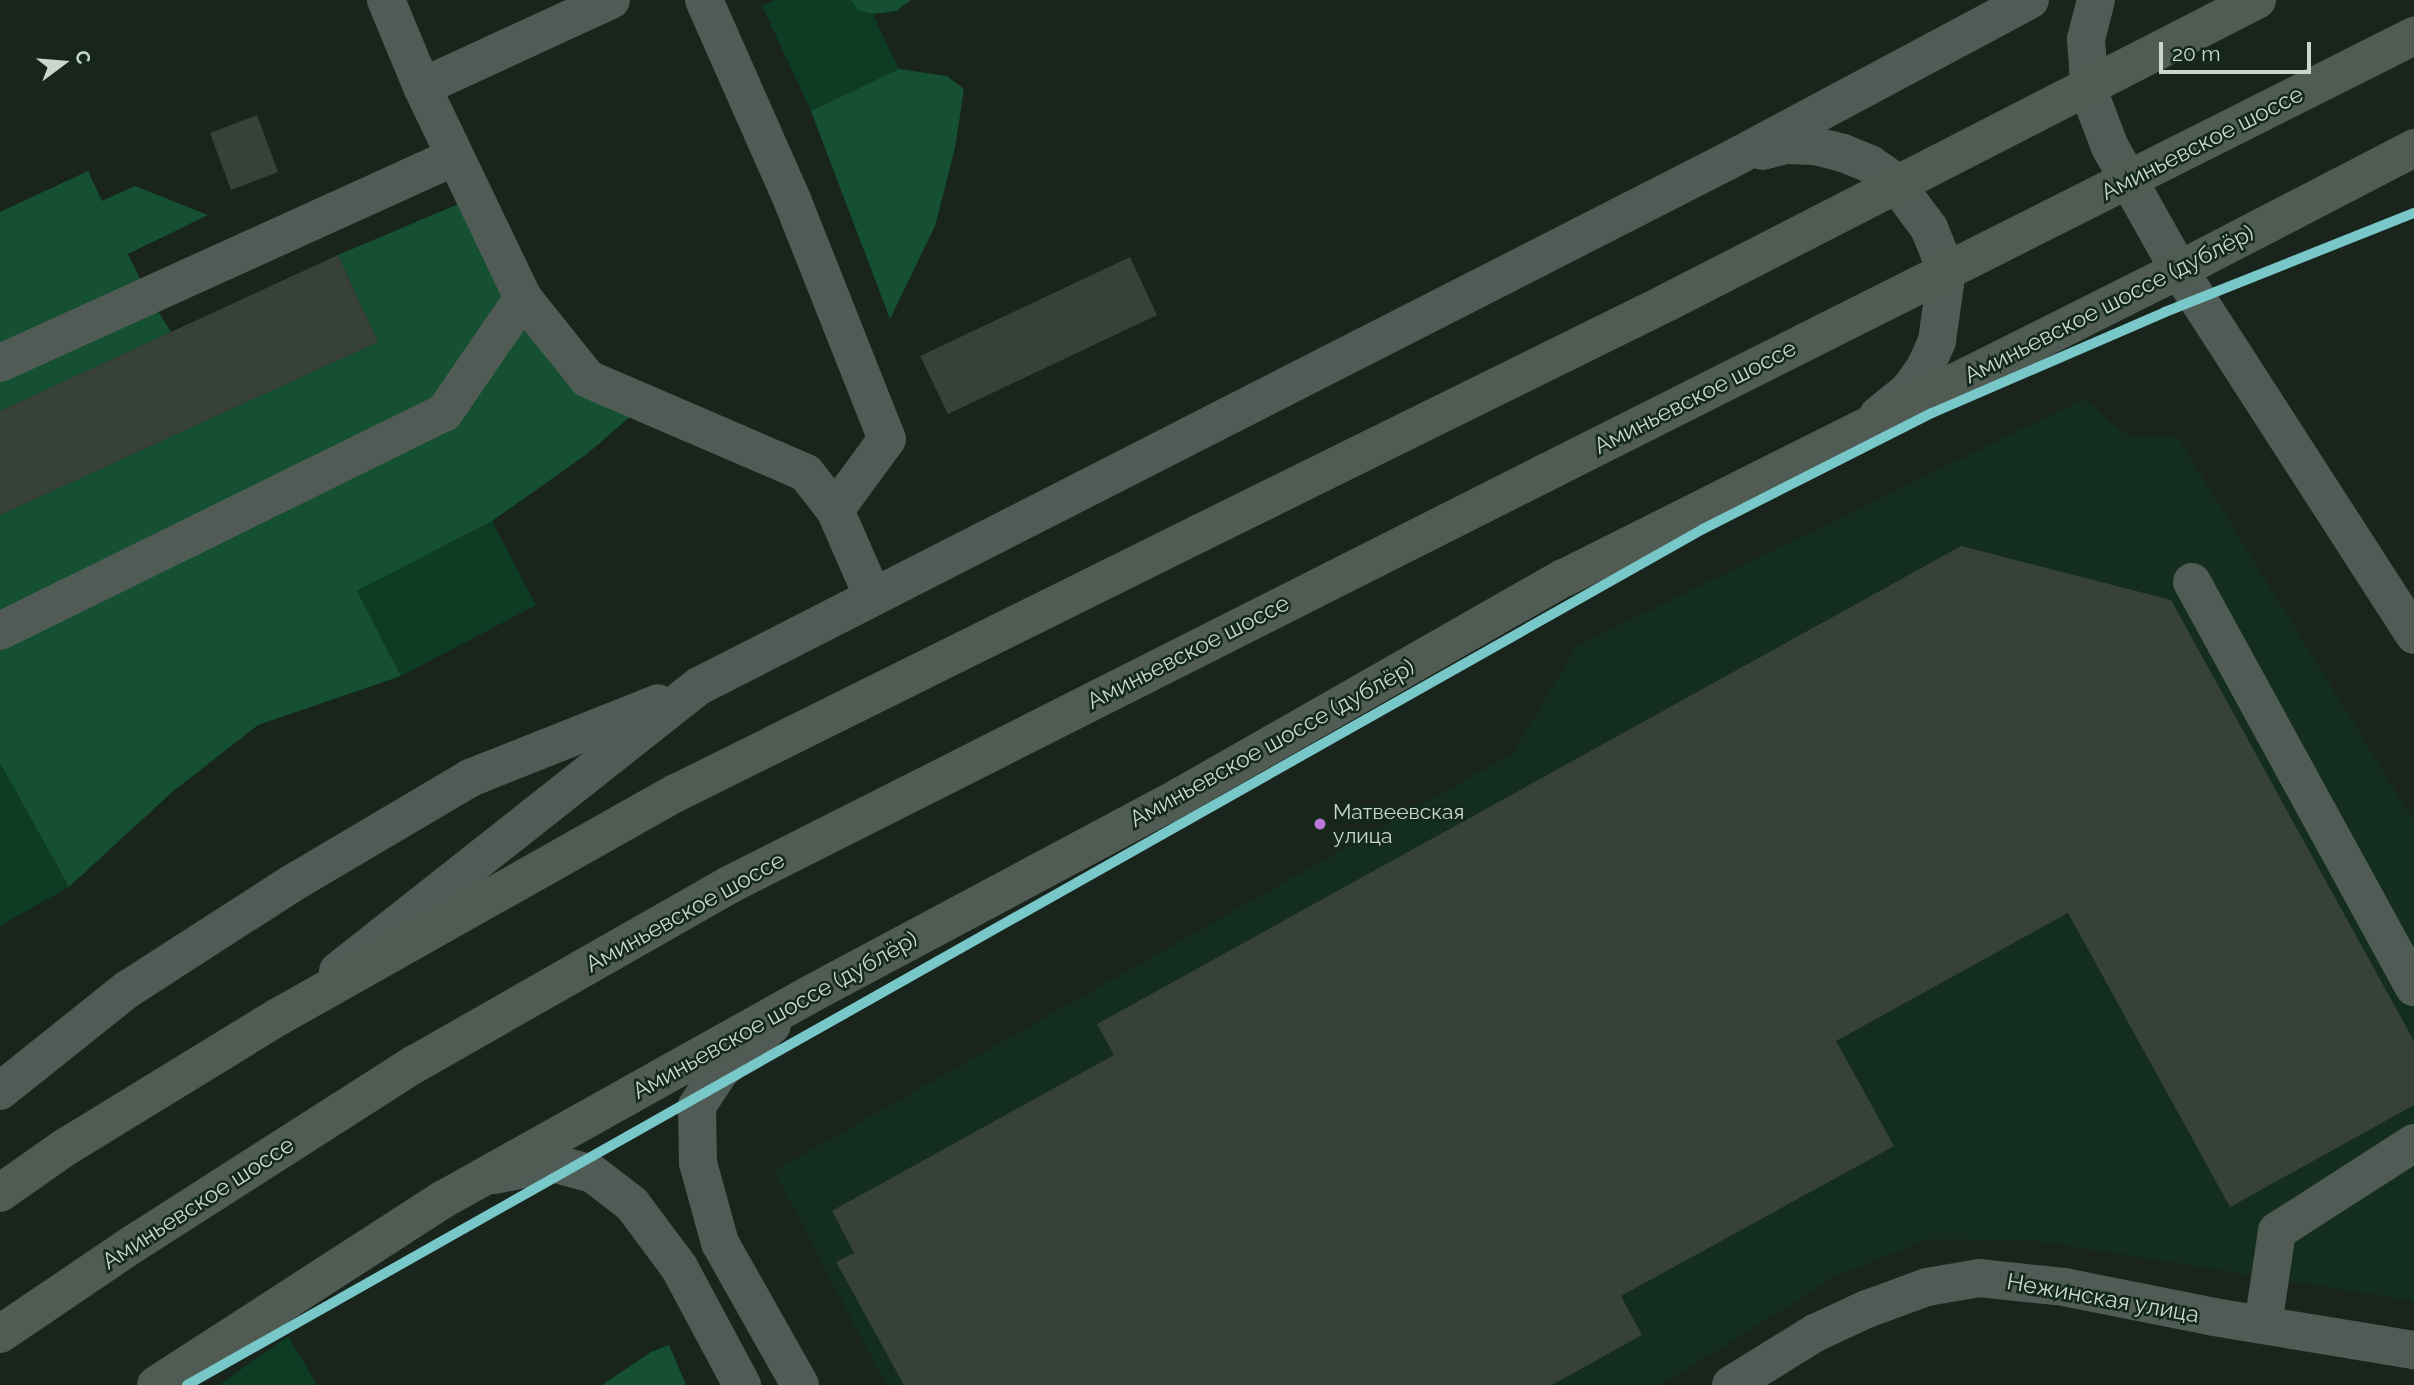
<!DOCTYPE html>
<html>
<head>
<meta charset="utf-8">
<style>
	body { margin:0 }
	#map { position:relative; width:2414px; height:1385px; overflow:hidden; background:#19241d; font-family:Raleway,sans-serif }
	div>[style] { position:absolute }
	.built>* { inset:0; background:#132e1f }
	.green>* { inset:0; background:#0d3b23 }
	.forest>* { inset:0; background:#145031 }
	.building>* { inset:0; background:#37413a }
	.minor>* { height:38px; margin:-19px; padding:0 19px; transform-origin:19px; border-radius:19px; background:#515b55 }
	.major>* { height:38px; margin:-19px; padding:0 19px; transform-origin:19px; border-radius:19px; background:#505b54 }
	.major-bridge>* { height:38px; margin:-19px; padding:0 19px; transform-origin:19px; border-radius:19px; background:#505b54 }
	.metro-1>* { height:10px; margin:-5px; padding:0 5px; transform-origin:5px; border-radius:5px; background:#78c7c9 }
	.dots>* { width:19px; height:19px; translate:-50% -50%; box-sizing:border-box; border:4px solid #14291c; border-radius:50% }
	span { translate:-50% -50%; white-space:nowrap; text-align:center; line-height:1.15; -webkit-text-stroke:5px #14291c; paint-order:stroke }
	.bus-label { font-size:21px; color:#c9d7ce }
	.left { translate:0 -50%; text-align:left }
	.street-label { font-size:23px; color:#c9d7ce }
	.north { position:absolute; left:28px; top:28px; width:70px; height:70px; -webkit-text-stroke:5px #14291c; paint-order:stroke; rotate:74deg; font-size:19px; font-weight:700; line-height:28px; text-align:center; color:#c9d7ce }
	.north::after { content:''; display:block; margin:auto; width:24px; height:32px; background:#c9d7ce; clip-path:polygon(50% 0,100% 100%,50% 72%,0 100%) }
	.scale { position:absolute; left:2159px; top:42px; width:152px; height:32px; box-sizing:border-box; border:4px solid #c9d7ce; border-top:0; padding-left:9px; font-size:21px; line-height:24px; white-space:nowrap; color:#c9d7ce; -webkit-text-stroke:5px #14291c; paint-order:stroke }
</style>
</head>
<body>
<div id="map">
	<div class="built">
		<i style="clip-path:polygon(2084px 399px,2130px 438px,2177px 436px,2414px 821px,2414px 1301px,2037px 1241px,1929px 1239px,1836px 1276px,1661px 1385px,886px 1385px,774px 1171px,1513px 753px,1577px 646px)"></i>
	</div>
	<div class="green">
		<i style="clip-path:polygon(774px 0,866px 0,899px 69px,811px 111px,762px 6px)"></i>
		<i style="clip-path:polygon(492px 521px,536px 605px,401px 676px,357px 591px)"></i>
		<i style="clip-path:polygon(0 763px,69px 887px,0 926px)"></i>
		<i style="clip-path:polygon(288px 1336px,317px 1385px,219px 1385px)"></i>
	</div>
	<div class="forest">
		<i style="clip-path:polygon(851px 0,911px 0,896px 11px,873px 14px,858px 10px)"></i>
		<i style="clip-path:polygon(899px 69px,947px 76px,964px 89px,955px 148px,935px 226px,890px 319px,811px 111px)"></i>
		<i style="clip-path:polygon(88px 171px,102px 201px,135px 186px,208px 215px,128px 254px,149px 297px,171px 332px,0 411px,0 212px)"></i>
		<i style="clip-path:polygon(475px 197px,523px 298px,646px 403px,587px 454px,492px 521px,357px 591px,401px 676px,258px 725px,171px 793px,69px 887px,0 763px,0 515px,378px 342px,338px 255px)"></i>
		<i style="clip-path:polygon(669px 1345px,686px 1385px,602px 1385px,651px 1352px)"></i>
	</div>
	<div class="building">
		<i style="clip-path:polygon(257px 115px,278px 172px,231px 190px,210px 133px)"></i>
		<i style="clip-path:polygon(338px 255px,378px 342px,0 515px,0 411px)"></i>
		<i style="clip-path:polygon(1130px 257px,1157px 315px,948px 414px,920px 356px)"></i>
		<i style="clip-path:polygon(1961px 546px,2171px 600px,2414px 1041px,2414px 1105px,2230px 1207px,2068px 913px,1836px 1041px,1894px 1146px,1621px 1296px,1642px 1335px,1552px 1385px,904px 1385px,836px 1262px,854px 1253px,832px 1211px,1114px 1055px,1097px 1024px)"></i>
	</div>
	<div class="minor">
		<i style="left:386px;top:0;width:94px;rotate:67.5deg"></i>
		<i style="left:422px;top:87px;width:208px;rotate:-24.7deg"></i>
		<i style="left:704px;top:0;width:221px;rotate:66.2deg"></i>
		<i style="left:793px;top:202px;width:255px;rotate:68.4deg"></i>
		<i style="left:887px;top:439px;width:88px;rotate:126.2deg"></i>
		<i style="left:835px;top:510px;width:95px;rotate:66.4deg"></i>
		<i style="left:2096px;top:0;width:40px;rotate:104.4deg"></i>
		<i style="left:2086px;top:39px;width:56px;rotate:85.9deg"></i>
		<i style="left:2090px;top:95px;width:56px;rotate:69deg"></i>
		<i style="left:2110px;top:147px;width:141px;rotate:60.7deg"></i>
		<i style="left:2179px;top:270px;width:434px;rotate:57.2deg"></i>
		<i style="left:422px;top:87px;width:234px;rotate:64.4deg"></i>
		<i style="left:523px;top:298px;width:104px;rotate:51.3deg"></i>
		<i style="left:588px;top:379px;width:237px;rotate:23.3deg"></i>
		<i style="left:806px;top:473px;width:47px;rotate:51.9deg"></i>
		<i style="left:1763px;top:151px;width:24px;rotate:-15deg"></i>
		<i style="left:1786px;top:145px;width:29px;rotate:2deg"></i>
		<i style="left:1815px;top:146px;width:29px;rotate:14deg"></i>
		<i style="left:1843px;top:153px;width:29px;rotate:22deg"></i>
		<i style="left:1870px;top:164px;width:29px;rotate:35deg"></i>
		<i style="left:1894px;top:181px;width:59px;rotate:53.3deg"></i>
		<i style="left:1929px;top:228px;width:29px;rotate:68deg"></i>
		<i style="left:1940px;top:255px;width:29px;rotate:80deg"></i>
		<i style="left:1945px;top:284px;width:58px;rotate:98deg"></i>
		<i style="left:1937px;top:341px;width:30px;rotate:114deg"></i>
		<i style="left:1925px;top:368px;width:29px;rotate:126deg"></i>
		<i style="left:1908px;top:391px;width:38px;rotate:141deg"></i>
		<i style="left:0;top:363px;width:499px;rotate:-24.4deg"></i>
		<i style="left:2192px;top:582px;width:462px;rotate:61.3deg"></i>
		<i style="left:0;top:631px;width:495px;rotate:-26.2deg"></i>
		<i style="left:444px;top:413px;width:140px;rotate:-55.5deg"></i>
		<i style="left:338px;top:971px;width:460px;rotate:-38.3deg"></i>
		<i style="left:699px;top:686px;width:1157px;rotate:-27.03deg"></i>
		<i style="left:1730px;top:160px;width:340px;rotate:-28.1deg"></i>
		<i style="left:772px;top:1025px;width:69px;rotate:138.5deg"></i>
		<i style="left:720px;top:1071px;width:42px;rotate:123.3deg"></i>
		<i style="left:697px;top:1106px;width:57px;rotate:89deg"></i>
		<i style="left:698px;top:1163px;width:83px;rotate:74.6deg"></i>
		<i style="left:720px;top:1243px;width:163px;rotate:60.6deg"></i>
		<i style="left:0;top:1091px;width:164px;rotate:-38.6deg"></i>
		<i style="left:128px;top:989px;width:194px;rotate:-32.8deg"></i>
		<i style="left:291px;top:884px;width:208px;rotate:-30.6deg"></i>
		<i style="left:470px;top:778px;width:202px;rotate:-21.7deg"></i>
		<i style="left:495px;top:1175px;width:58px;rotate:-11.9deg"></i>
		<i style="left:552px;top:1163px;width:42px;rotate:15deg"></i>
		<i style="left:593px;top:1174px;width:49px;rotate:37.6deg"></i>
		<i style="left:632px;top:1204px;width:79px;rotate:53.3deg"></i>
		<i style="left:679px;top:1267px;width:134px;rotate:61.9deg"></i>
		<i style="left:2263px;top:1325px;width:95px;rotate:-81.5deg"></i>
		<i style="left:2277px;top:1231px;width:163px;rotate:-32.7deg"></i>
		<i style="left:1731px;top:1385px;width:99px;rotate:-31.8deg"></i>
		<i style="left:1815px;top:1333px;width:57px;rotate:-24.8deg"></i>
		<i style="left:1867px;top:1309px;width:64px;rotate:-20.1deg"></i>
		<i style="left:1927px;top:1287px;width:53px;rotate:-9.8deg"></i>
		<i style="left:1979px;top:1278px;width:85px;rotate:6deg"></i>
		<i style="left:2064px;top:1287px;width:153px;rotate:11.3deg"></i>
		<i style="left:2214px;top:1317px;width:203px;rotate:9.4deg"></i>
	</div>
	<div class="major">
		<i style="left:0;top:1193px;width:78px;rotate:-35.1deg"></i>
		<i style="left:64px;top:1148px;width:251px;rotate:-31.5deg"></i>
		<i style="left:278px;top:1017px;width:457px;rotate:-29.4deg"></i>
		<i style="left:676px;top:793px;width:585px;rotate:-26.39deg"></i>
		<i style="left:0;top:1334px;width:161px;rotate:-34.1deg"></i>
		<i style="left:133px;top:1244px;width:335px;rotate:-32.6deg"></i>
		<i style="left:415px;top:1064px;width:361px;rotate:-29.7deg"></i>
		<i style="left:729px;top:885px;width:914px;rotate:-26.79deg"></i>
		<i style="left:156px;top:1385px;width:343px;rotate:-32.9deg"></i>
		<i style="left:444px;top:1199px;width:416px;rotate:-29.2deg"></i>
		<i style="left:807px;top:996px;width:408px;rotate:-28.1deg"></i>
		<i style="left:1167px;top:804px;width:457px;rotate:-29.7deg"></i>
		<i style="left:1564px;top:578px;width:688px;rotate:-26.6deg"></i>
		<i style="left:2179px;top:270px;width:265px;rotate:-27.4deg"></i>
	</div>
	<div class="major-bridge">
		<i style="left:1545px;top:473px;width:973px;rotate:-26.7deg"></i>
		<i style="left:1200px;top:533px;width:522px;rotate:-26.27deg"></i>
		<i style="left:1668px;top:302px;width:662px;rotate:-27.15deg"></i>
	</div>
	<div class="metro-1">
		<i style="left:187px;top:1385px;width:1741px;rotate:-29.45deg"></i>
		<i style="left:1703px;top:529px;width:257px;rotate:-26.9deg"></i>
		<i style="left:1932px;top:413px;width:254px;rotate:-23.4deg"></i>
		<i style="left:2165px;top:312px;width:268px;rotate:-21.7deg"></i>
	</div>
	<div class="dots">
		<i style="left:1320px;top:824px;background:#ba77d6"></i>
	</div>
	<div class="bus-label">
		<span class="left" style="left:1333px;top:824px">Матвеевская<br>улица</span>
	</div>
	<div class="street-label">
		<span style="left:2202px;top:143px;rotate:-27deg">Аминьевское шоссе</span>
		<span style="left:2109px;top:304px;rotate:-27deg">Аминьевское шоссе (дублёр)</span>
		<span style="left:1695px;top:397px;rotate:-27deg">Аминьевское шоссе</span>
		<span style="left:1188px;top:652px;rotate:-27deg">Аминьевское шоссе</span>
		<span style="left:1272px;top:743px;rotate:-29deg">Аминьевское шоссе (дублёр)</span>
		<span style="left:685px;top:912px;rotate:-29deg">Аминьевское шоссе</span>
		<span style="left:775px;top:1015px;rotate:-29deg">Аминьевское шоссе (дублёр)</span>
		<span style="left:198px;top:1203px;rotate:-33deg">Аминьевское шоссе</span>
		<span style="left:2103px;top:1298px;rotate:10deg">Нежинская улица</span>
	</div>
	<div class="north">С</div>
	<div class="scale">20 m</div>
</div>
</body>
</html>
